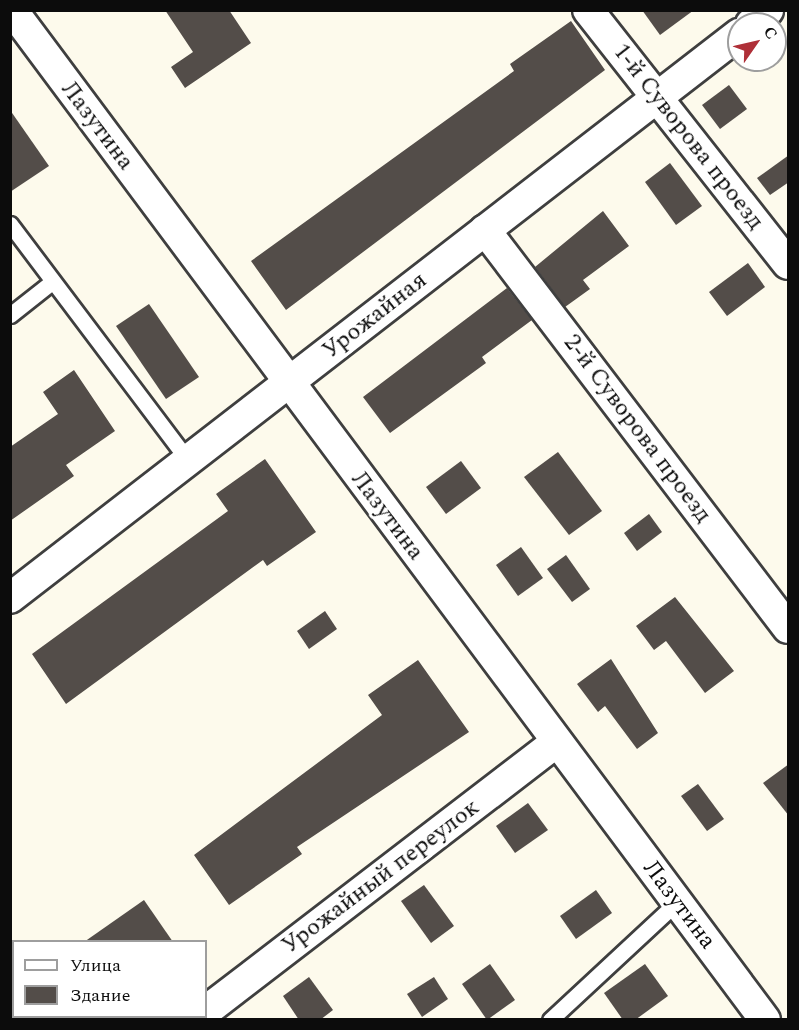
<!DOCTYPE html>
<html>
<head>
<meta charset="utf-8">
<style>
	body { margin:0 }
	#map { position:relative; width:799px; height:1030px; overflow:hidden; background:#fdfaec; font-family:Spectral,serif }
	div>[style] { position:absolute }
	.building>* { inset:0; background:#534d49 }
	.roads { filter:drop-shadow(2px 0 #3f3f3f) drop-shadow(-2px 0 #3f3f3f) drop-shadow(0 2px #3f3f3f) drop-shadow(0 -2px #3f3f3f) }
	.service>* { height:15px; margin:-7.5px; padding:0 7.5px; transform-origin:7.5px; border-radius:7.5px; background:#fff }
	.minor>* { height:30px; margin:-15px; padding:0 15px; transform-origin:15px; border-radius:15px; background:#fff }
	span { translate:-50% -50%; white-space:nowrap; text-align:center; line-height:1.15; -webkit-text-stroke:6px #fff; paint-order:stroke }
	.street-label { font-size:24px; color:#0c0c0c }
	.frame { position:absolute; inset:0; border:12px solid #0c0c0c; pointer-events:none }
	.legend { position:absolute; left:12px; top:940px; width:195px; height:78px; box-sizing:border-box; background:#fff; border:2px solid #9e9e9e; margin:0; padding:8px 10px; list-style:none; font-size:18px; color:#0c0c0c }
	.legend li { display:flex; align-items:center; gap:12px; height:30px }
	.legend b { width:30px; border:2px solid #9e9e9e }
	.north { position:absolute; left:727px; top:12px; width:60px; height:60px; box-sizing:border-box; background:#fff; border:2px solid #9e9e9e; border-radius:50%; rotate:56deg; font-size:16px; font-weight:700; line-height:24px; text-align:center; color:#0c0c0c }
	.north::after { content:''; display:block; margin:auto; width:21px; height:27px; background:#af3038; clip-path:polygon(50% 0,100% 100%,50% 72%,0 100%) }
</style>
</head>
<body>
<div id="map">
	<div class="building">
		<i style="clip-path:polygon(165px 10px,229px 10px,251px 43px,185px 88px,171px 67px,193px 52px)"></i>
		<i style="clip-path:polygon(642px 10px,694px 10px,660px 35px)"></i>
		<i style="clip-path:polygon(571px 21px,605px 70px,286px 310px,251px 261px,514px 71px,510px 64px)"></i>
		<i style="clip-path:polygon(729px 85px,747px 109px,720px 129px,702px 105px)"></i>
		<i style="clip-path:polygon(10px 110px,49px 166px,10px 192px)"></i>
		<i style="clip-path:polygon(789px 155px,789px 182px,770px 195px,757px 178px)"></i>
		<i style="clip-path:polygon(670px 163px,702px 206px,676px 225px,645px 182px)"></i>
		<i style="clip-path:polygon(603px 211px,629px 246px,583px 280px,590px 289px,565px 307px,535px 267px)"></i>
		<i style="clip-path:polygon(748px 263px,765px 287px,727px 316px,709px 292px)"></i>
		<i style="clip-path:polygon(507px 288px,532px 320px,482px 357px,486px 363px,390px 433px,363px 397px)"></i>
		<i style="clip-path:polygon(149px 304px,199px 377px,166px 399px,116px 326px)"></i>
		<i style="clip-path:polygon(74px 370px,115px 431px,66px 465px,74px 476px,10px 521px,10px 447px,58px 414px,43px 392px)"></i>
		<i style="clip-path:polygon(558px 452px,602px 511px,569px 535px,524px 477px)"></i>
		<i style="clip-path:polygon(265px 459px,316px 532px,267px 566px,263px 560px,66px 704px,32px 654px,228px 511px,216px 494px)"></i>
		<i style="clip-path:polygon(461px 461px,481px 488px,446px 514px,426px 487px)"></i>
		<i style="clip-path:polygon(649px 514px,662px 532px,637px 551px,624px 533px)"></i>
		<i style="clip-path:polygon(521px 547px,543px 578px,518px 596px,496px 565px)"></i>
		<i style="clip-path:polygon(566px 555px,590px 589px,572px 602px,547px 569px)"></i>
		<i style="clip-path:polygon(675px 597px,734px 671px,705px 693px,666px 641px,654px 650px,636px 626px)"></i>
		<i style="clip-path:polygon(325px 611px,337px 629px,309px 649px,297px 631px)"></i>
		<i style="clip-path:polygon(611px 659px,658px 733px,637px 749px,605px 706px,598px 712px,577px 684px)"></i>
		<i style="clip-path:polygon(418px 660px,469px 732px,297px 847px,302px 854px,229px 905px,194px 855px,382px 715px,368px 695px)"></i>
		<i style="clip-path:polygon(789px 764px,789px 816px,763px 783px)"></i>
		<i style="clip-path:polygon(698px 784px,724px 819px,707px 831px,681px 796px)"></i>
		<i style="clip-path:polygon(528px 803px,548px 830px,515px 853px,496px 826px)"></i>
		<i style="clip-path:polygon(424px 885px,454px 926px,431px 943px,401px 901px)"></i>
		<i style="clip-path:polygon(596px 890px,612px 913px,576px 939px,560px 916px)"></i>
		<i style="clip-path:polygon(144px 900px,173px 942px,84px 942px)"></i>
		<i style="clip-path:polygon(490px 964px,515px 1000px,487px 1020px,462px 984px)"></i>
		<i style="clip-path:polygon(645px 964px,668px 996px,635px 1020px,623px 1020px,604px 993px)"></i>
		<i style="clip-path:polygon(309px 977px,333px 1010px,320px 1020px,299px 1020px,283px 996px)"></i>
		<i style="clip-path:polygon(434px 977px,448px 999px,422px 1017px,407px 994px)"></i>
	</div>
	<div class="roads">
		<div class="service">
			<i style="left:10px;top:224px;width:296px;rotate:53deg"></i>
			<i style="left:10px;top:315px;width:53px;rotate:-38.2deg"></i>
			<i style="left:550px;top:1020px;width:173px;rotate:-42.9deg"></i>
		</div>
		<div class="minor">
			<i style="left:12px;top:10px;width:1260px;rotate:53.29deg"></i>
			<i style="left:588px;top:10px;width:323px;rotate:51.8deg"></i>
			<i style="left:751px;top:24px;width:22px;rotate:-39deg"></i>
			<i style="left:485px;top:230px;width:500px;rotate:52.72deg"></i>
			<i style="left:10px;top:598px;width:922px;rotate:-37.73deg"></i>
			<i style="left:206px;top:1011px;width:442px;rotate:-37.5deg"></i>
		</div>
	</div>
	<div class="street-label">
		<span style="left:97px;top:126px;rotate:53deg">Лазутина</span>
		<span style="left:688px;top:137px;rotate:52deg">1-й Суворова проезд</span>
		<span style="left:375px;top:316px;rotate:-38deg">Урожайная</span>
		<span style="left:637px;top:429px;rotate:53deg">2-й Суворова проезд</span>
		<span style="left:387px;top:516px;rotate:53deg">Лазутина</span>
		<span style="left:381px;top:877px;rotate:-37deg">Урожайный переулок</span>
		<span style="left:679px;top:905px;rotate:53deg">Лазутина</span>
	</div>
	<div class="frame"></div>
	<ul class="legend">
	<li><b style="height:8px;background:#fff"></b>Улица</li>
	<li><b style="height:16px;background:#534d49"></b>Здание</li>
	</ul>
	<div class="north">С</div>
</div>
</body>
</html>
